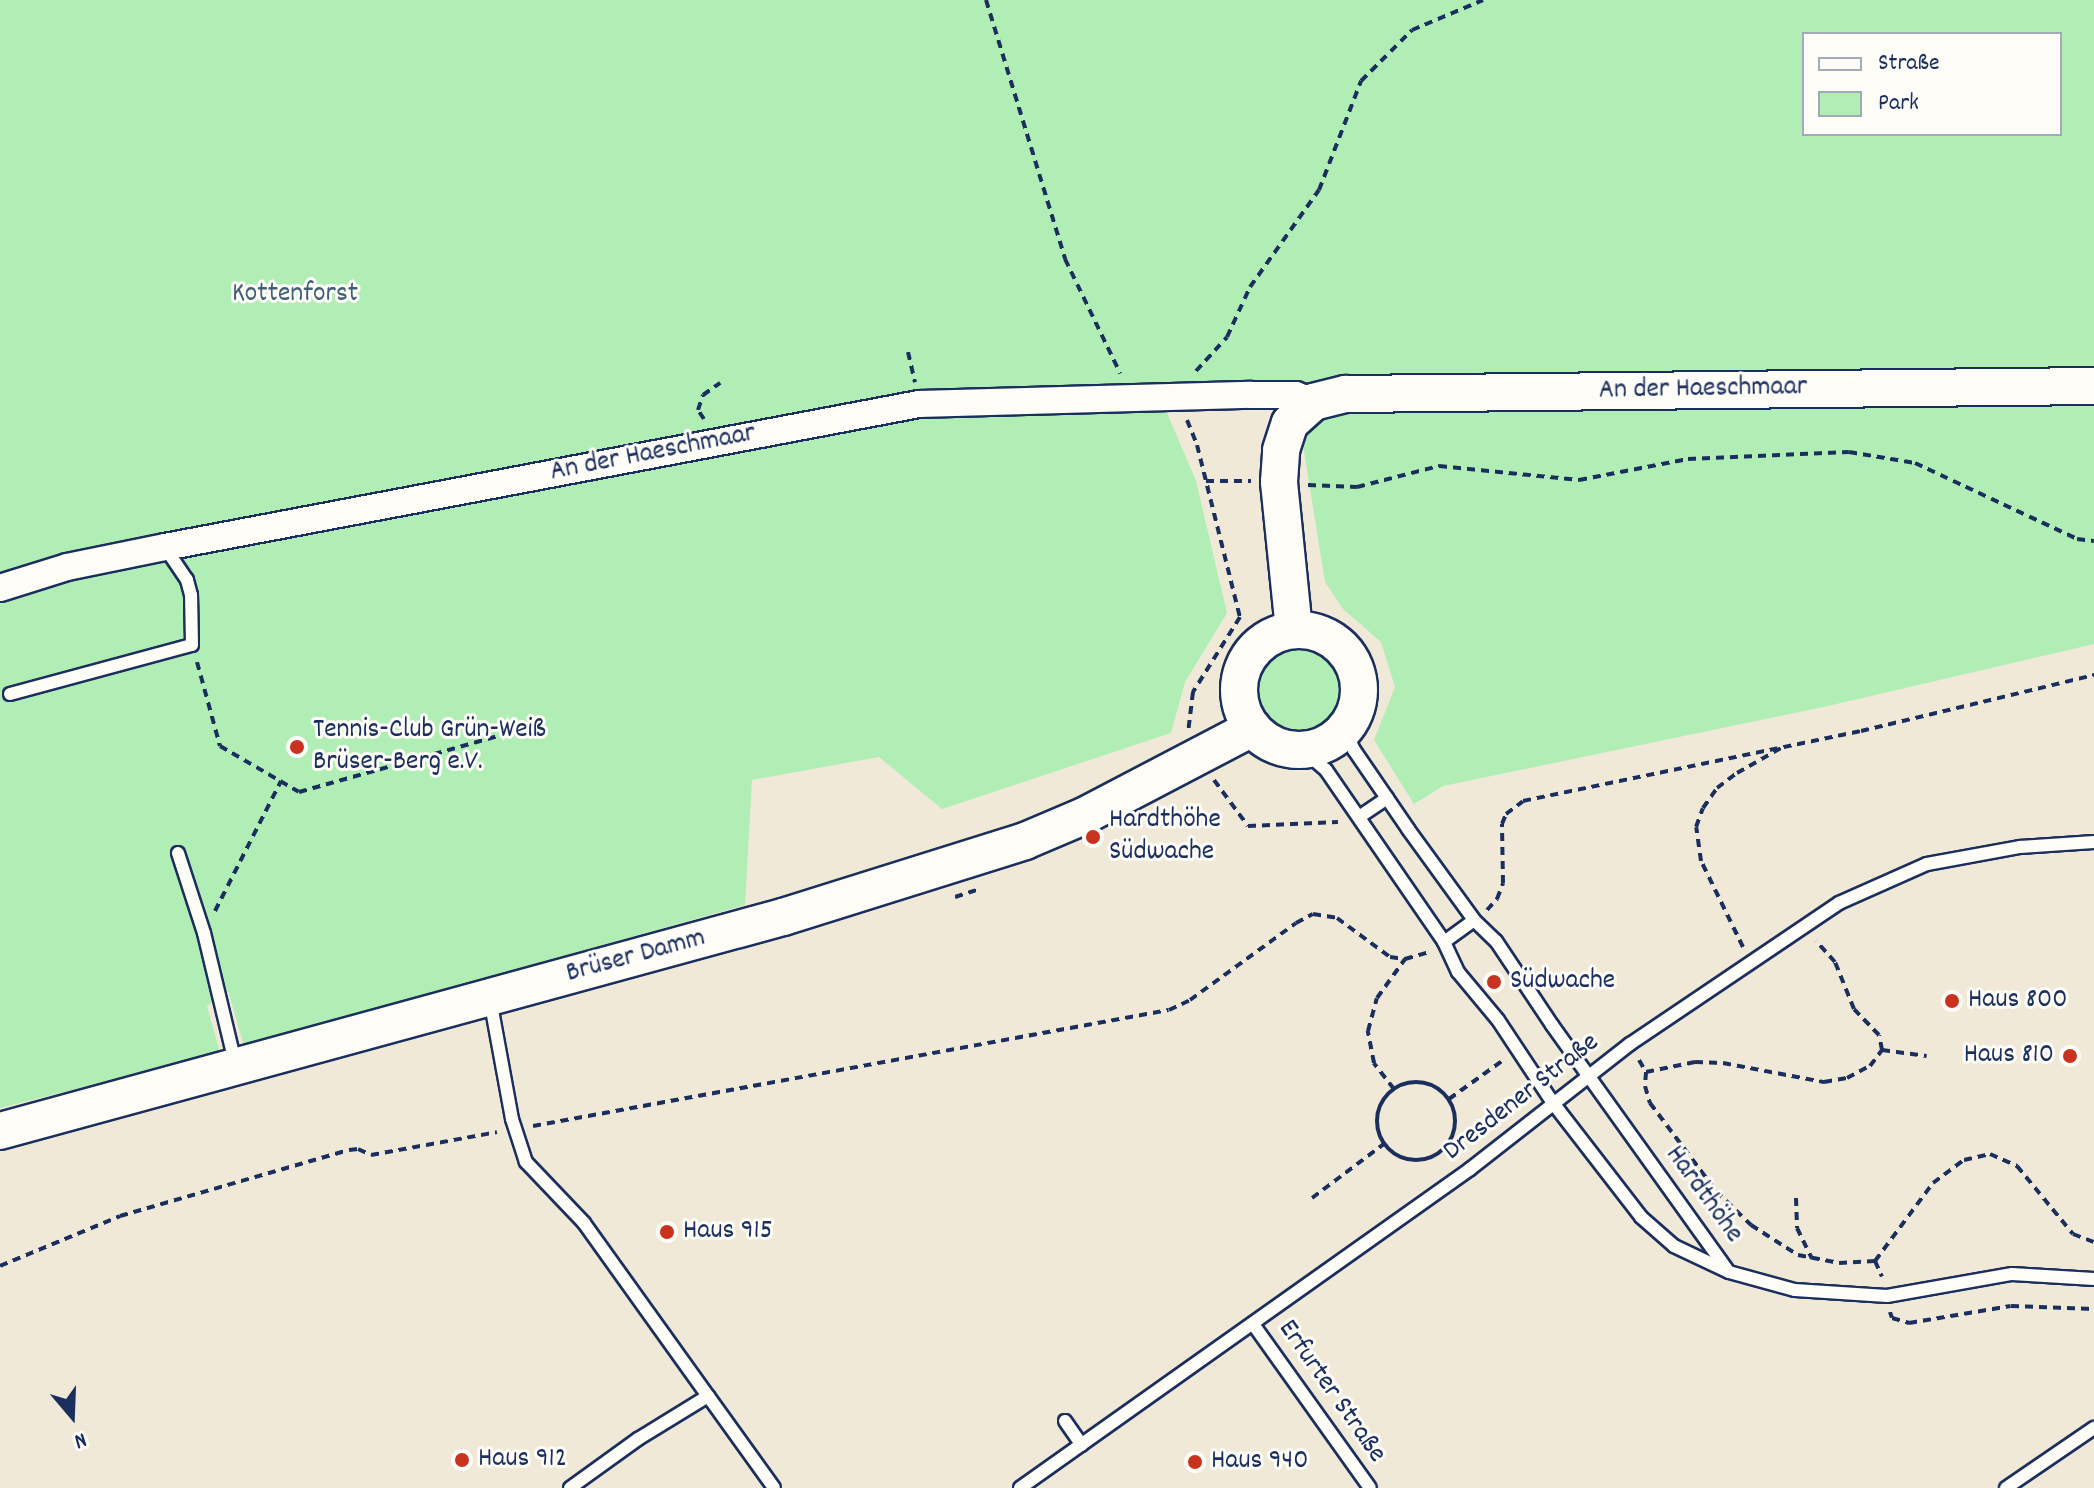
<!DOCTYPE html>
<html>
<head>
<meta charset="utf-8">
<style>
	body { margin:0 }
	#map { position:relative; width:2094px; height:1488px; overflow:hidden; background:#f1e9d7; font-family:Dekko,sans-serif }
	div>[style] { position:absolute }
	.green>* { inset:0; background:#b0eeb5 }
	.round { border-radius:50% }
	.path>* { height:4px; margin-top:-2px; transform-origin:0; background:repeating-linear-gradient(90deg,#1b2f5e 0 8px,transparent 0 14px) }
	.path>.ring { margin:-2px; padding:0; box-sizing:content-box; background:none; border:4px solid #1b2f5e; border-radius:50% }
	.roads { filter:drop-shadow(2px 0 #1b2f5e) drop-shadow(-2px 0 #1b2f5e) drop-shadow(0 2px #1b2f5e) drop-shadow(0 -2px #1b2f5e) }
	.lane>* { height:12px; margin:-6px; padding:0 6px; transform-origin:6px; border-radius:6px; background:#fdfcf7 }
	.street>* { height:26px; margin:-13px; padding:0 13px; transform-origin:13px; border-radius:13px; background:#fdfcf7 }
	.secondary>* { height:36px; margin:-18px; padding:0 18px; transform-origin:18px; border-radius:18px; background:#fdfcf7 }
	.secondary>.ring { margin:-18px; padding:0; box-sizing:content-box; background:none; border:36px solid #fdfcf7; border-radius:50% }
	.dots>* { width:22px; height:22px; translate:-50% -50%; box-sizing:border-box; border:4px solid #fdfcf7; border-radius:50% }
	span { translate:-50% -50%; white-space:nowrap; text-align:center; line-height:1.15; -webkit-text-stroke:6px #fdfcf7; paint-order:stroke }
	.park-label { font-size:28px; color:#405f74 }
	.street-label { font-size:28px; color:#1b2f5e }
	.poi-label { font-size:28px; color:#1b2f5e }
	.left { translate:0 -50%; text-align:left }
	.right { translate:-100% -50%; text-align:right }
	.legend { position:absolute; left:1802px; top:32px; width:260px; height:104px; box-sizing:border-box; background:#fdfcf7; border:2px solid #a3aaba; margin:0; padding:10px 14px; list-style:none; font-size:24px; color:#1b2f5e }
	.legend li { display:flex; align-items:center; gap:16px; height:40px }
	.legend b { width:40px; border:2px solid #a3aaba }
	.north { position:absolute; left:32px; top:1376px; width:80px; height:80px; -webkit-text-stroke:6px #fdfcf7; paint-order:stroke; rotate:161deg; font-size:22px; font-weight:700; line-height:32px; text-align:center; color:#1b2f5e }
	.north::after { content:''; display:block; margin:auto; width:28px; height:36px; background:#1b2f5e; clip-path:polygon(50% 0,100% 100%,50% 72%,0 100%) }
</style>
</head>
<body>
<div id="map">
	<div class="green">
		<i style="clip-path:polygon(evenodd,0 0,2094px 0,2094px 644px,1828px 706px,1443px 786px,1414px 804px,1374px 740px,1395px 687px,1381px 642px,1343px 609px,1325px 582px,1295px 395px,1159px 394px,1196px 481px,1227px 613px,1185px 682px,1171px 733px,942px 809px,879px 757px,752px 780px,745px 905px,244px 1046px,228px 991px,207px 1006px,220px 1053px,0 1108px,0 0,1804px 34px,2060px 34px,2060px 134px,1804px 134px,1804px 34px)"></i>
		<i class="round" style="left:1256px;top:645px;width:88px;height:88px"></i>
	</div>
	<div class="path">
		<i style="left:986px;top:0;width:271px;rotate:73deg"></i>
		<i style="left:1065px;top:259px;width:127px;rotate:64.2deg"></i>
		<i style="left:908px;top:352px;width:31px;rotate:77deg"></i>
		<i style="left:1196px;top:371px;width:46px;rotate:-47.6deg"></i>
		<i style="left:1227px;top:337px;width:55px;rotate:-65.3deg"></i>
		<i style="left:1250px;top:287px;width:119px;rotate:-54.6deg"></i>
		<i style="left:1319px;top:190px;width:117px;rotate:-68.9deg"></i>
		<i style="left:1361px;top:81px;width:72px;rotate:-45deg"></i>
		<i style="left:1412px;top:30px;width:77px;rotate:-22.9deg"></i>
		<i style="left:704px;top:419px;width:11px;rotate:-124deg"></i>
		<i style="left:698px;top:410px;width:16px;rotate:-72deg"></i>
		<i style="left:703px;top:395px;width:21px;rotate:-35deg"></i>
		<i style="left:1187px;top:420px;width:27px;rotate:68deg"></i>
		<i style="left:1197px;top:445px;width:177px;rotate:76deg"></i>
		<i style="left:1240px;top:617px;width:89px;rotate:122.1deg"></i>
		<i style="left:1193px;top:692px;width:38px;rotate:97deg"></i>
		<i style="left:1206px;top:481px;width:45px"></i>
		<i style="left:1308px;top:485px;width:49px;rotate:2.3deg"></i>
		<i style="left:1357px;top:487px;width:85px;rotate:-14.4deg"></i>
		<i style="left:1439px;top:466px;width:141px;rotate:5.7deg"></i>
		<i style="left:1579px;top:480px;width:111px;rotate:-10.9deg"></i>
		<i style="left:1688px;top:459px;width:161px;rotate:-2.5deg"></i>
		<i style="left:1849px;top:452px;width:67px;rotate:9.5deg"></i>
		<i style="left:1915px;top:463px;width:179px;rotate:25.1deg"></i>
		<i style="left:2077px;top:539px;width:17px;rotate:7deg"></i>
		<i style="left:197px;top:662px;width:87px;rotate:74.7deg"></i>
		<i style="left:220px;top:746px;width:91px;rotate:30.2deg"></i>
		<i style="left:299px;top:792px;width:255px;rotate:-15.7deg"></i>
		<i style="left:1214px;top:780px;width:57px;rotate:53.5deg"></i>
		<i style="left:1248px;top:826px;width:90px;rotate:-2.5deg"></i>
		<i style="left:955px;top:897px;width:23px;rotate:-18deg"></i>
		<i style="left:1487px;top:910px;width:15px;rotate:-48deg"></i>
		<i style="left:1497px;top:899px;width:17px;rotate:-69deg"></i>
		<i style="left:1503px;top:883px;width:59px;rotate:-91deg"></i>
		<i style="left:1502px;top:824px;width:11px;rotate:-68deg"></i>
		<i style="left:1506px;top:814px;width:21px;rotate:-37deg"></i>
		<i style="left:1523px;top:801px;width:345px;rotate:-11.7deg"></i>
		<i style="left:1861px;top:731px;width:240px;rotate:-13.5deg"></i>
		<i style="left:215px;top:911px;width:146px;rotate:-63.1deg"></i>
		<i style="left:1743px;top:947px;width:96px;rotate:-116deg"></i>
		<i style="left:1701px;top:861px;width:34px;rotate:-98deg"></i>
		<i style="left:1696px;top:827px;width:20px;rotate:-70deg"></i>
		<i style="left:1703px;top:808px;width:24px;rotate:-55deg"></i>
		<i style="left:1717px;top:788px;width:25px;rotate:-37deg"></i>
		<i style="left:1737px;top:773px;width:51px;rotate:-29.6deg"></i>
		<i style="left:1882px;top:1050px;width:45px;rotate:7.6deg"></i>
		<i style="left:1639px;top:1060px;width:14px;rotate:60deg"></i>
		<i style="left:1646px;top:1072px;width:14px;rotate:94deg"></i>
		<i style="left:1645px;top:1086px;width:18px;rotate:74deg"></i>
		<i style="left:1650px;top:1103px;width:110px;rotate:53.1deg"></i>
		<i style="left:1716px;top:1191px;width:49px;rotate:44.2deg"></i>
		<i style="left:1751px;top:1225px;width:56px;rotate:32.6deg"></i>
		<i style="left:1798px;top:1255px;width:42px;rotate:11deg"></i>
		<i style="left:1839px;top:1263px;width:36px;rotate:-3deg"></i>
		<i style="left:1875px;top:1261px;width:97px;rotate:-53.4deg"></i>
		<i style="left:1933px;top:1183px;width:39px;rotate:-37deg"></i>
		<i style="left:1964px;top:1160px;width:27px;rotate:-13deg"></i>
		<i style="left:1990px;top:1154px;width:30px;rotate:24deg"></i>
		<i style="left:2017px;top:1166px;width:88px;rotate:50.5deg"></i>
		<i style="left:2073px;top:1234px;width:22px;rotate:21deg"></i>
		<i style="left:1646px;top:1072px;width:50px;rotate:-11.5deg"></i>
		<i style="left:1695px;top:1062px;width:28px;rotate:2deg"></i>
		<i style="left:1723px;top:1063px;width:103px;rotate:10.7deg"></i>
		<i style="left:1824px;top:1082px;width:23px;rotate:-10deg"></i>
		<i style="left:1847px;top:1078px;width:26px;rotate:-28deg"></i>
		<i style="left:1870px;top:1066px;width:20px;rotate:-53deg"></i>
		<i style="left:1882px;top:1050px;width:15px;rotate:-101deg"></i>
		<i style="left:1879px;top:1035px;width:36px;rotate:-134deg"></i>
		<i style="left:1854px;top:1009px;width:51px;rotate:-112deg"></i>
		<i style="left:1835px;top:962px;width:28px;rotate:-132deg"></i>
		<i class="ring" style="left:1377px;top:1082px;width:74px;height:74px"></i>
		<i style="left:1394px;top:1089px;width:33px;rotate:-128deg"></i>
		<i style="left:1374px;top:1063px;width:33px;rotate:-101deg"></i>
		<i style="left:1368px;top:1031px;width:34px;rotate:-75deg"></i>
		<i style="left:1377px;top:998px;width:48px;rotate:-54.3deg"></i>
		<i style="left:1449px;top:1099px;width:65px;rotate:-35.6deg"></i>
		<i style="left:533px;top:1126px;width:646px;rotate:-10.34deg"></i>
		<i style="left:1169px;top:1010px;width:23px;rotate:-25deg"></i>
		<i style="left:1190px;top:1000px;width:131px;rotate:-36deg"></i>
		<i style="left:1296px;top:923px;width:19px;rotate:-28deg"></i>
		<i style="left:1313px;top:914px;width:24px;rotate:9deg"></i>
		<i style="left:1337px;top:918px;width:66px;rotate:36.3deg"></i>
		<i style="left:1390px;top:957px;width:15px;rotate:8deg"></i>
		<i style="left:1405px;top:959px;width:25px;rotate:-16deg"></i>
		<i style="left:1312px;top:1198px;width:90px;rotate:-36.9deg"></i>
		<i style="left:1796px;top:1198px;width:30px;rotate:88deg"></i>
		<i style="left:1797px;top:1228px;width:34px;rotate:64deg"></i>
		<i style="left:1875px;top:1261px;width:17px;rotate:66deg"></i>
		<i style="left:0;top:1266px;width:130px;rotate:-22.6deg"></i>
		<i style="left:120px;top:1216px;width:238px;rotate:-16.1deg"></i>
		<i style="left:349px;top:1150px;width:9px;rotate:-6deg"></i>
		<i style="left:358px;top:1149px;width:14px;rotate:25deg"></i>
		<i style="left:371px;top:1155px;width:128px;rotate:-10.3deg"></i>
		<i style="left:1890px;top:1312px;width:6px;rotate:72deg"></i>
		<i style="left:1892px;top:1318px;width:18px;rotate:16deg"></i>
		<i style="left:1909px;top:1323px;width:103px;rotate:-9.5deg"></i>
		<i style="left:2011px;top:1306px;width:83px;rotate:2.1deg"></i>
	</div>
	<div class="roads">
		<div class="lane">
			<i style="left:10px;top:694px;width:188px;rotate:-15.1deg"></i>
			<i style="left:192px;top:645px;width:50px;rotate:-91.1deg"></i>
			<i style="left:191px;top:595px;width:16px;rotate:-105deg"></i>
			<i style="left:187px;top:580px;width:40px;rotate:-124deg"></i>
			<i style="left:1345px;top:730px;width:22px;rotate:66deg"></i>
			<i style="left:1354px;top:750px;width:96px;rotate:55.6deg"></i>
			<i style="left:1408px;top:829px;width:112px;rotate:54deg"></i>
			<i style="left:1474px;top:920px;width:30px;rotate:44deg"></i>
			<i style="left:1496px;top:941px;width:101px;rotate:56.3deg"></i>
			<i style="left:1552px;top:1025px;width:300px;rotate:54.4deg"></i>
			<i style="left:1304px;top:751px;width:29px;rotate:41deg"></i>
			<i style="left:1326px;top:770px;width:209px;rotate:55.5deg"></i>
			<i style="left:1444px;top:942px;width:33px;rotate:65deg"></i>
			<i style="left:1458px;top:972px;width:62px;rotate:50.2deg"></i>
			<i style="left:1498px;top:1020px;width:100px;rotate:56.5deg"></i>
			<i style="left:1553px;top:1103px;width:144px;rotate:52.3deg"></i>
			<i style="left:1641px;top:1217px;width:44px;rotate:41.3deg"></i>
			<i style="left:1674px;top:1246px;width:61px;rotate:25.3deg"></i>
			<i style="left:1729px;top:1272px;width:68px;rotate:15.3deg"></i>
			<i style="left:1795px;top:1290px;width:92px;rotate:3.7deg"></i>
			<i style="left:1887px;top:1296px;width:127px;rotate:-10deg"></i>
			<i style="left:2012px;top:1274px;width:82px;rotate:3.5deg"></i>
			<i style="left:1359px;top:817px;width:34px;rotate:-34deg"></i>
			<i style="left:178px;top:853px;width:84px;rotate:72deg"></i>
			<i style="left:204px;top:933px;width:133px;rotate:76.5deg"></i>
			<i style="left:1444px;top:942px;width:37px;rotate:-36deg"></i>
			<i style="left:490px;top:999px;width:122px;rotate:79.6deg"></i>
			<i style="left:512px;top:1119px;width:45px;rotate:72deg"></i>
			<i style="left:526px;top:1162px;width:84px;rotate:46.4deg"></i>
			<i style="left:584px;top:1223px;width:213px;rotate:54.4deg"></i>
			<i style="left:1253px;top:1324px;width:201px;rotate:54.5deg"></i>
			<i style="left:1065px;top:1421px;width:29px;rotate:55deg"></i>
			<i style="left:570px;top:1488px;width:84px;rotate:-35.8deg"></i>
			<i style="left:638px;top:1439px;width:82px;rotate:-31.6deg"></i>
			<i style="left:708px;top:1396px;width:113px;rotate:54.3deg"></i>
			<i style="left:1020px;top:1488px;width:552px;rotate:-35.33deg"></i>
			<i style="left:1470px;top:1169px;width:203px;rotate:-38deg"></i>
			<i style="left:1630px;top:1044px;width:252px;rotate:-34deg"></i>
			<i style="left:1839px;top:903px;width:96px;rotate:-23.9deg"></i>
			<i style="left:1927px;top:864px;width:95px;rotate:-10.4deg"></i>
			<i style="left:2020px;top:847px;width:74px;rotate:-3.9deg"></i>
			<i style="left:2006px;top:1488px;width:107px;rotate:-34.3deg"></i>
		</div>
		<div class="street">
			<i style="left:0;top:588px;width:70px;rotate:-17.4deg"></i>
			<i style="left:67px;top:567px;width:100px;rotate:-11.5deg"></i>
			<i style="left:165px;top:547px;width:767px;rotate:-10.74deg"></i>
			<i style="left:919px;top:404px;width:332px;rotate:-1.6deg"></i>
			<i style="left:1251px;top:395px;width:45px"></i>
			<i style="left:1296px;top:395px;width:18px;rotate:22deg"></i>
		</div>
		<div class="secondary">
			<i class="ring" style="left:1239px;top:630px;width:84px;height:84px"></i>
			<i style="left:1294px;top:630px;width:149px;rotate:-95.8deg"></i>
			<i style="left:1279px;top:482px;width:32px;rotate:-86deg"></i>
			<i style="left:1281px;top:450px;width:28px;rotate:-72deg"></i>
			<i style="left:1290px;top:423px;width:31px;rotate:-42deg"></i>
			<i style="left:1313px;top:402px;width:34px;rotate:-14deg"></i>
			<i style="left:1346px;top:394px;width:748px;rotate:-0.61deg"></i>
			<i style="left:0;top:1131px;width:812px;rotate:-15.29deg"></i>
			<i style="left:783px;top:917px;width:254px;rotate:-17.4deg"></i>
			<i style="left:1025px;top:841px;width:64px;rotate:-23deg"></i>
			<i style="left:1084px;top:816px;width:190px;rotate:-27.6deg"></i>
		</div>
	</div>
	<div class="dots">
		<i style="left:297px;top:747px;background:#c8321e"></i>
		<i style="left:1093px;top:837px;background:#c8321e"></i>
		<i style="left:1494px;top:982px;background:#c8321e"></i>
		<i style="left:1952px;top:1001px;background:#c8321e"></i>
		<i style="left:2070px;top:1056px;background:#c8321e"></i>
		<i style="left:667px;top:1232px;background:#c8321e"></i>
		<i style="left:462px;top:1460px;background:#c8321e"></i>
		<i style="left:1195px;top:1462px;background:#c8321e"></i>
	</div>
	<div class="park-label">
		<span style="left:295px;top:295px">Kottenforst</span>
	</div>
	<div class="street-label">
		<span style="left:1703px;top:390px;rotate:-1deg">An der Haeschmaar</span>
		<span style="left:653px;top:454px;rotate:-11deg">An der Haeschmaar</span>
		<span style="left:636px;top:957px;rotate:-15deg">Brüser Damm</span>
		<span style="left:1522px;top:1098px;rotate:-38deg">Dresdener Straße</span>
		<span style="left:1703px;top:1195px;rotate:54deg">Hardthöhe</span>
		<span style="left:1331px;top:1392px;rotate:55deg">Erfurter Straße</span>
	</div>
	<div class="poi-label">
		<span class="left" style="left:313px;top:747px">Tennis-Club Grün-Weiß<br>Brüser-Berg e.V.</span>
		<span class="left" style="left:1109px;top:837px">Hardthöhe<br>Südwache</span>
		<span class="left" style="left:1510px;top:982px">Südwache</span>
		<span class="left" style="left:1968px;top:1001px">Haus 800</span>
		<span class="right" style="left:2054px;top:1056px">Haus 810</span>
		<span class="left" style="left:683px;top:1232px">Haus 915</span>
		<span class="left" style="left:478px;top:1460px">Haus 912</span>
		<span class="left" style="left:1211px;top:1462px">Haus 940</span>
	</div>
	<ul class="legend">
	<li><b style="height:10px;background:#fdfcf7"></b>Straße</li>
	<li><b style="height:22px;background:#b0eeb5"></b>Park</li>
	</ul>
	<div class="north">N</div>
</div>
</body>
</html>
